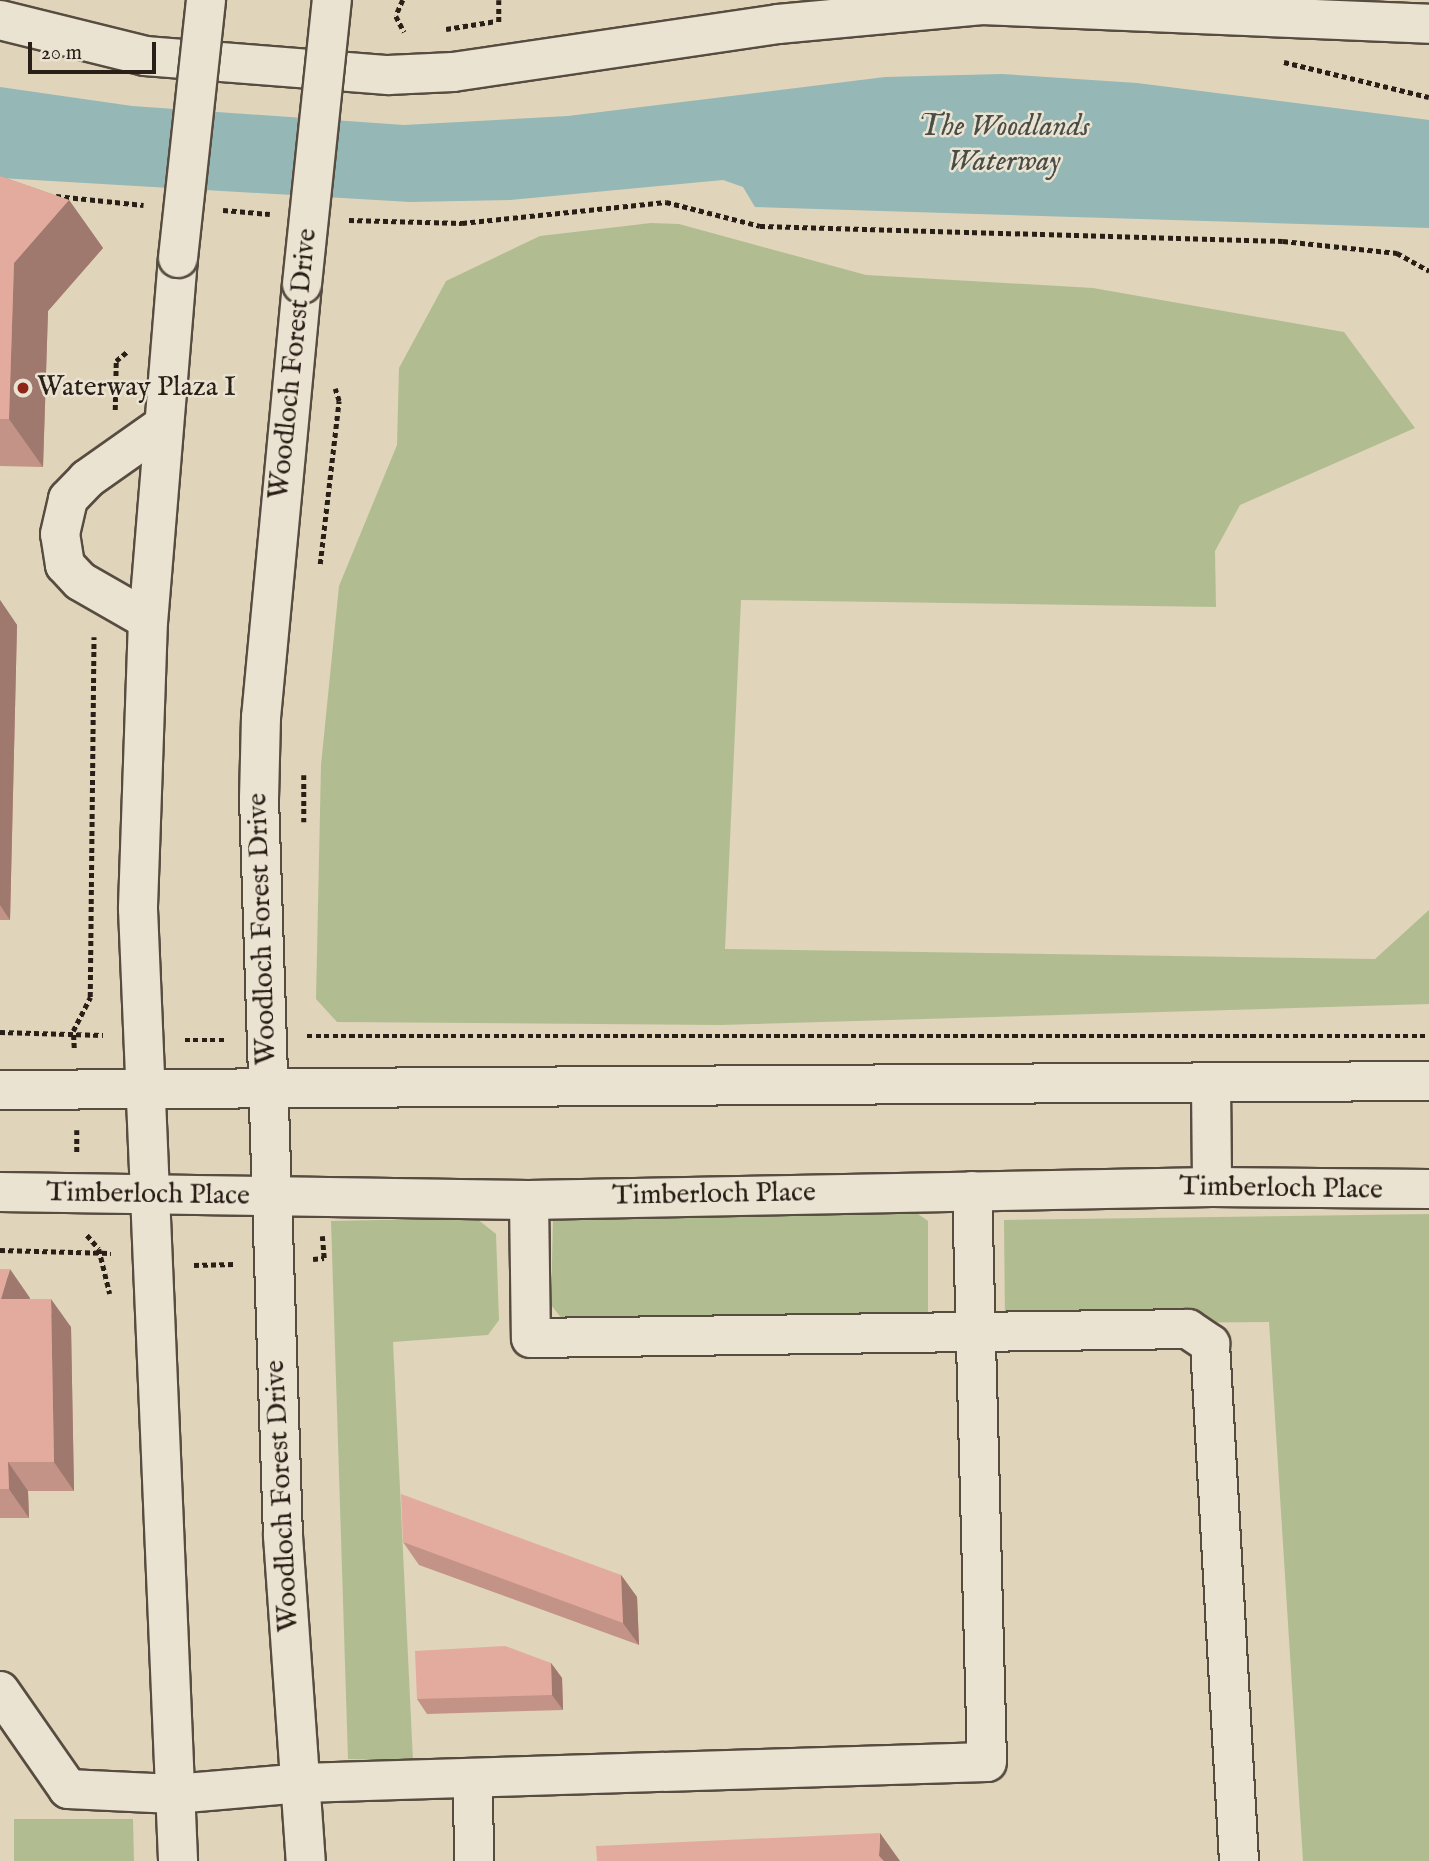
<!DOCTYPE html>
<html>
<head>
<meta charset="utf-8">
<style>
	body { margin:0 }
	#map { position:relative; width:1429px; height:1861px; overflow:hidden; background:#e0d4ba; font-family:"IM FELL English",serif }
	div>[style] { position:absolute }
	.green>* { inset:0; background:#b1bd91 }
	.water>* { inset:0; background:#95b7b6 }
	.path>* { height:4.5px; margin-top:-2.25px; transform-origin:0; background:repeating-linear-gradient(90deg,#291f17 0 5px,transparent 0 8.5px) }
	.roads { filter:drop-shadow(2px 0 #574c40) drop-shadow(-2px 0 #574c40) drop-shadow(0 2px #574c40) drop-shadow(0 -2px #574c40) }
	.minor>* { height:38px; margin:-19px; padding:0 19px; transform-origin:19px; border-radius:19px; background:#ebe3d2 }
	.bridges { filter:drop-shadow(2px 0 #574c40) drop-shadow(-2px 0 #574c40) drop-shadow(0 2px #574c40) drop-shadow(0 -2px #574c40) }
	.minor-bridge>* { height:38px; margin:-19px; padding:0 19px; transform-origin:19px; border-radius:19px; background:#ebe3d2 }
	.wall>* { inset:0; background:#c39387 }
	.shaded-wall>* { inset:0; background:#9f786e }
	.building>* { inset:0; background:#e3ab9d }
	.dots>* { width:19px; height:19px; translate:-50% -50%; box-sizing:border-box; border:4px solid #ebe3d2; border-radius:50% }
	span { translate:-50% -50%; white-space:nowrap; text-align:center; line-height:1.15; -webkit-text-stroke:5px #ebe3d2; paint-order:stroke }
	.street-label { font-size:28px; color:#291f17 }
	.poi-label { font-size:28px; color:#291f17 }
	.left { translate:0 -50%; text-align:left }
	.water-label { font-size:30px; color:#494d47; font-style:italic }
	.scale { position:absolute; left:28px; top:42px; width:128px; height:32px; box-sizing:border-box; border:4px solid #291f17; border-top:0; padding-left:9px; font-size:21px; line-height:24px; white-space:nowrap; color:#291f17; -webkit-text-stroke:5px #ebe3d2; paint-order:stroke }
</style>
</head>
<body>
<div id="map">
	<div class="green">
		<i style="clip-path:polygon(651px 223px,679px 224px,866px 275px,1093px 288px,1344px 332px,1415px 428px,1240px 505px,1215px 551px,1216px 607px,741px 600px,725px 949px,1375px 959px,1429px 910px,1429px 1004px,720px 1025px,337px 1022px,316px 999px,321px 765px,339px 586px,397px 445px,399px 368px,446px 281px,540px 236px)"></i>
		<i style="clip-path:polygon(914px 1211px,928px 1221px,928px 1325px,570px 1329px,551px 1305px,553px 1218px)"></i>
		<i style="clip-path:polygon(1429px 1214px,1429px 1861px,1303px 1861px,1269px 1322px,1005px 1324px,1004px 1220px)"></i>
		<i style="clip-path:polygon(476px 1218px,496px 1234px,499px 1320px,488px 1335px,393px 1342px,413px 1761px,348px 1759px,331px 1221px)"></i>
		<i style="clip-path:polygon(14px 1819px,133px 1819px,134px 1861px,14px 1861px)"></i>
	</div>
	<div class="water">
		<i style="clip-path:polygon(1002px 74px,1137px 83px,1429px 120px,1429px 228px,755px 207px,743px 187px,723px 180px,510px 200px,410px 202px,0 178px,0 87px,132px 106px,404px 125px,568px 116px,885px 77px)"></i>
	</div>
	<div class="path">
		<i style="left:403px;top:0;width:17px;rotate:114deg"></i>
		<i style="left:396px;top:16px;width:18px;rotate:63deg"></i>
		<i style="left:499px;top:0;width:22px;rotate:90deg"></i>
		<i style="left:446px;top:29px;width:51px;rotate:-9.1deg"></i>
		<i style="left:1284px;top:62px;width:149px;rotate:13.6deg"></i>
		<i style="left:56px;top:196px;width:88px;rotate:5.8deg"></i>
		<i style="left:223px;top:210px;width:47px;rotate:4.9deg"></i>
		<i style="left:349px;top:220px;width:113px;rotate:1.5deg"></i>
		<i style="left:462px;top:223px;width:205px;rotate:-5.9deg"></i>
		<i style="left:666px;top:202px;width:97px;rotate:14.3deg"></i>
		<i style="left:760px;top:226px;width:523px;rotate:1.64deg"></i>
		<i style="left:1283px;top:241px;width:115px;rotate:6deg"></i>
		<i style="left:1397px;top:253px;width:37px;rotate:29deg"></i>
		<i style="left:115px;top:410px;width:49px;rotate:-88.8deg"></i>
		<i style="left:116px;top:361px;width:16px;rotate:-40deg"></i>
		<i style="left:320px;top:564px;width:164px;rotate:-83.4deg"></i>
		<i style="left:339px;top:401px;width:13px;rotate:-108deg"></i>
		<i style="left:304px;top:775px;width:47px;rotate:90deg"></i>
		<i style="left:0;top:1032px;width:103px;rotate:1.7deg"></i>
		<i style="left:307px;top:1036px;width:1122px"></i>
		<i style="left:185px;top:1040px;width:40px"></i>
		<i style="left:74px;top:1048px;width:17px;rotate:-93deg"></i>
		<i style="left:73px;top:1031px;width:38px;rotate:-63deg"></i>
		<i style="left:90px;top:997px;width:360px;rotate:-89.4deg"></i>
		<i style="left:77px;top:1130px;width:22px;rotate:90deg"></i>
		<i style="left:87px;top:1235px;width:18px;rotate:49deg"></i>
		<i style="left:99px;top:1249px;width:46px;rotate:76.3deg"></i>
		<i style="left:0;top:1250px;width:111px;rotate:1.5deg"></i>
		<i style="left:313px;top:1259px;width:11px;rotate:-5deg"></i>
		<i style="left:324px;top:1258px;width:22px;rotate:-95deg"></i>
		<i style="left:194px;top:1265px;width:40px;rotate:-1.4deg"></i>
	</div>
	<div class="roads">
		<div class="minor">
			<i style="left:0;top:20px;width:149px;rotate:13.9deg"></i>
			<i style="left:145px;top:56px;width:244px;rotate:4.5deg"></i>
			<i style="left:388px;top:75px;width:65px;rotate:-2.6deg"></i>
			<i style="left:453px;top:72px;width:329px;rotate:-8.4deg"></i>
			<i style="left:778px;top:24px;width:205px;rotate:-5.3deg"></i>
			<i style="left:982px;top:5px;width:447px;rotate:2.4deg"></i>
			<i style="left:178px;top:258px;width:363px;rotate:94.7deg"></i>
			<i style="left:148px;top:620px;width:289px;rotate:92deg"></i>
			<i style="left:138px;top:909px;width:953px;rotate:87.59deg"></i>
			<i style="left:302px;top:284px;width:435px;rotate:95.4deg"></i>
			<i style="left:261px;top:717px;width:81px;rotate:91.4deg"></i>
			<i style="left:259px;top:798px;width:738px;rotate:88.14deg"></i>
			<i style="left:283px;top:1536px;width:326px;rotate:86deg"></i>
			<i style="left:148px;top:620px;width:78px;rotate:-150.2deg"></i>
			<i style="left:80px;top:581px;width:22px;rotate:-133deg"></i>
			<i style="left:65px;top:565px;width:31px;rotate:-99deg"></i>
			<i style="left:60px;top:534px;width:36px;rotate:-77deg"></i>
			<i style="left:68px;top:499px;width:28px;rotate:-46deg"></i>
			<i style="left:87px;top:479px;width:92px;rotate:-35.2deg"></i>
			<i style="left:1211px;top:1084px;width:103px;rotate:89.4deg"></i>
			<i style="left:0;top:1090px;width:1429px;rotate:-0.36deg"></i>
			<i style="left:0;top:1192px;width:529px;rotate:0.87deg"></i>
			<i style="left:529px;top:1200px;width:683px;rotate:-1.09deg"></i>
			<i style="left:1212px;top:1187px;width:217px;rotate:0.5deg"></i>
			<i style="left:529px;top:1200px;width:138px;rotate:89.2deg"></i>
			<i style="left:531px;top:1338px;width:657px;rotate:-0.78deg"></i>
			<i style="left:1188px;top:1329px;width:27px;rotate:34deg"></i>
			<i style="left:1210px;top:1344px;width:518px;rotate:86.79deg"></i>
			<i style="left:0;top:1691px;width:119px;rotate:55.2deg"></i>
			<i style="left:68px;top:1789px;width:106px;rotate:2.7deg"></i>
			<i style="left:174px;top:1794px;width:128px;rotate:-4.9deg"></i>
			<i style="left:302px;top:1783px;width:685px;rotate:-1.76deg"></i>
			<i style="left:987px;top:1762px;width:571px;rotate:-91.5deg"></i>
			<i style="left:473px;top:1783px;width:78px;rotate:89.3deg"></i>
		</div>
	</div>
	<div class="bridges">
		<div class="minor-bridge">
			<i style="left:178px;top:258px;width:260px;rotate:-83.8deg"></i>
			<i style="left:302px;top:284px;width:286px;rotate:-84deg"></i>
		</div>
	</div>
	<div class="wall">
		<i style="clip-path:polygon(0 176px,69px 200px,103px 248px,48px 311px,43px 467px,0 466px)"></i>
		<i style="clip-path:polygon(0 600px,17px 625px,10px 920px,0 920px)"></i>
		<i style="clip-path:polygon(0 1269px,30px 1299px,71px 1327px,74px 1491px,28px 1491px,29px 1518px,0 1518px)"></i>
		<i style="clip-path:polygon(403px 1542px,621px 1575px,637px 1597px,639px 1645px,419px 1565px)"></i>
		<i style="clip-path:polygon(551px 1663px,562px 1678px,563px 1710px,427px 1714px,417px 1699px)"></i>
	</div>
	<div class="shaded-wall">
		<i style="clip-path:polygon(69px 200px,103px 248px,48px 311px,43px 467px,9px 419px,14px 263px)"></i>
		<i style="clip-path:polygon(0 600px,17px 625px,10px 920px,0 905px)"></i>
		<i style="clip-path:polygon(10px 1269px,30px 1298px,21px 1327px,1px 1299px)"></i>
		<i style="clip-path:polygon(51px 1299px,71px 1327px,74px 1491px,54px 1462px)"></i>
		<i style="clip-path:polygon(8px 1462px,28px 1491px,29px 1518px,9px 1489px)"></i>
		<i style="clip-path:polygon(621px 1575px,637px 1597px,639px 1645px,623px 1623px)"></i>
		<i style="clip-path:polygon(551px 1663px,562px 1678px,563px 1710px,552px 1695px)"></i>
		<i style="clip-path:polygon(880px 1833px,900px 1861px,882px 1861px,879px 1856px)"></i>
	</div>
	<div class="building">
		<i style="clip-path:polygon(0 176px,69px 200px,14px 263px,9px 419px,0 419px)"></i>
		<i style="clip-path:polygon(0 1269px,10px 1269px,1px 1299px,51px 1299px,54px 1462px,8px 1462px,9px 1489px,0 1489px)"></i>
		<i style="clip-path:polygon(401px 1494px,621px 1575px,623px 1623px,403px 1542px)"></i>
		<i style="clip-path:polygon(505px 1646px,551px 1663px,552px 1695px,417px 1699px,415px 1651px)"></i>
		<i style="clip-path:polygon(880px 1833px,879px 1856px,884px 1861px,597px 1861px,596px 1846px)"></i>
	</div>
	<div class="dots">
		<i style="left:23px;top:388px;background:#8f2418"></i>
	</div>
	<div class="street-label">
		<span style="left:294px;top:364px;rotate:-84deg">Woodloch Forest Drive</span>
		<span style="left:263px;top:929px;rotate:-92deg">Woodloch Forest Drive</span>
		<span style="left:1281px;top:1189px;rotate:1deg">Timberloch Place</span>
		<span style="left:148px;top:1195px;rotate:1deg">Timberloch Place</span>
		<span style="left:714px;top:1195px;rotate:-1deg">Timberloch Place</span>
		<span style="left:283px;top:1496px;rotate:-93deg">Woodloch Forest Drive</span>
	</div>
	<div class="poi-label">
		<span class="left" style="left:37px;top:388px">Waterway Plaza I</span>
	</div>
	<div class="water-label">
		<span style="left:1004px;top:144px">The Woodlands<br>Waterway</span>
	</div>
	<div class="scale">20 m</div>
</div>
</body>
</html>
